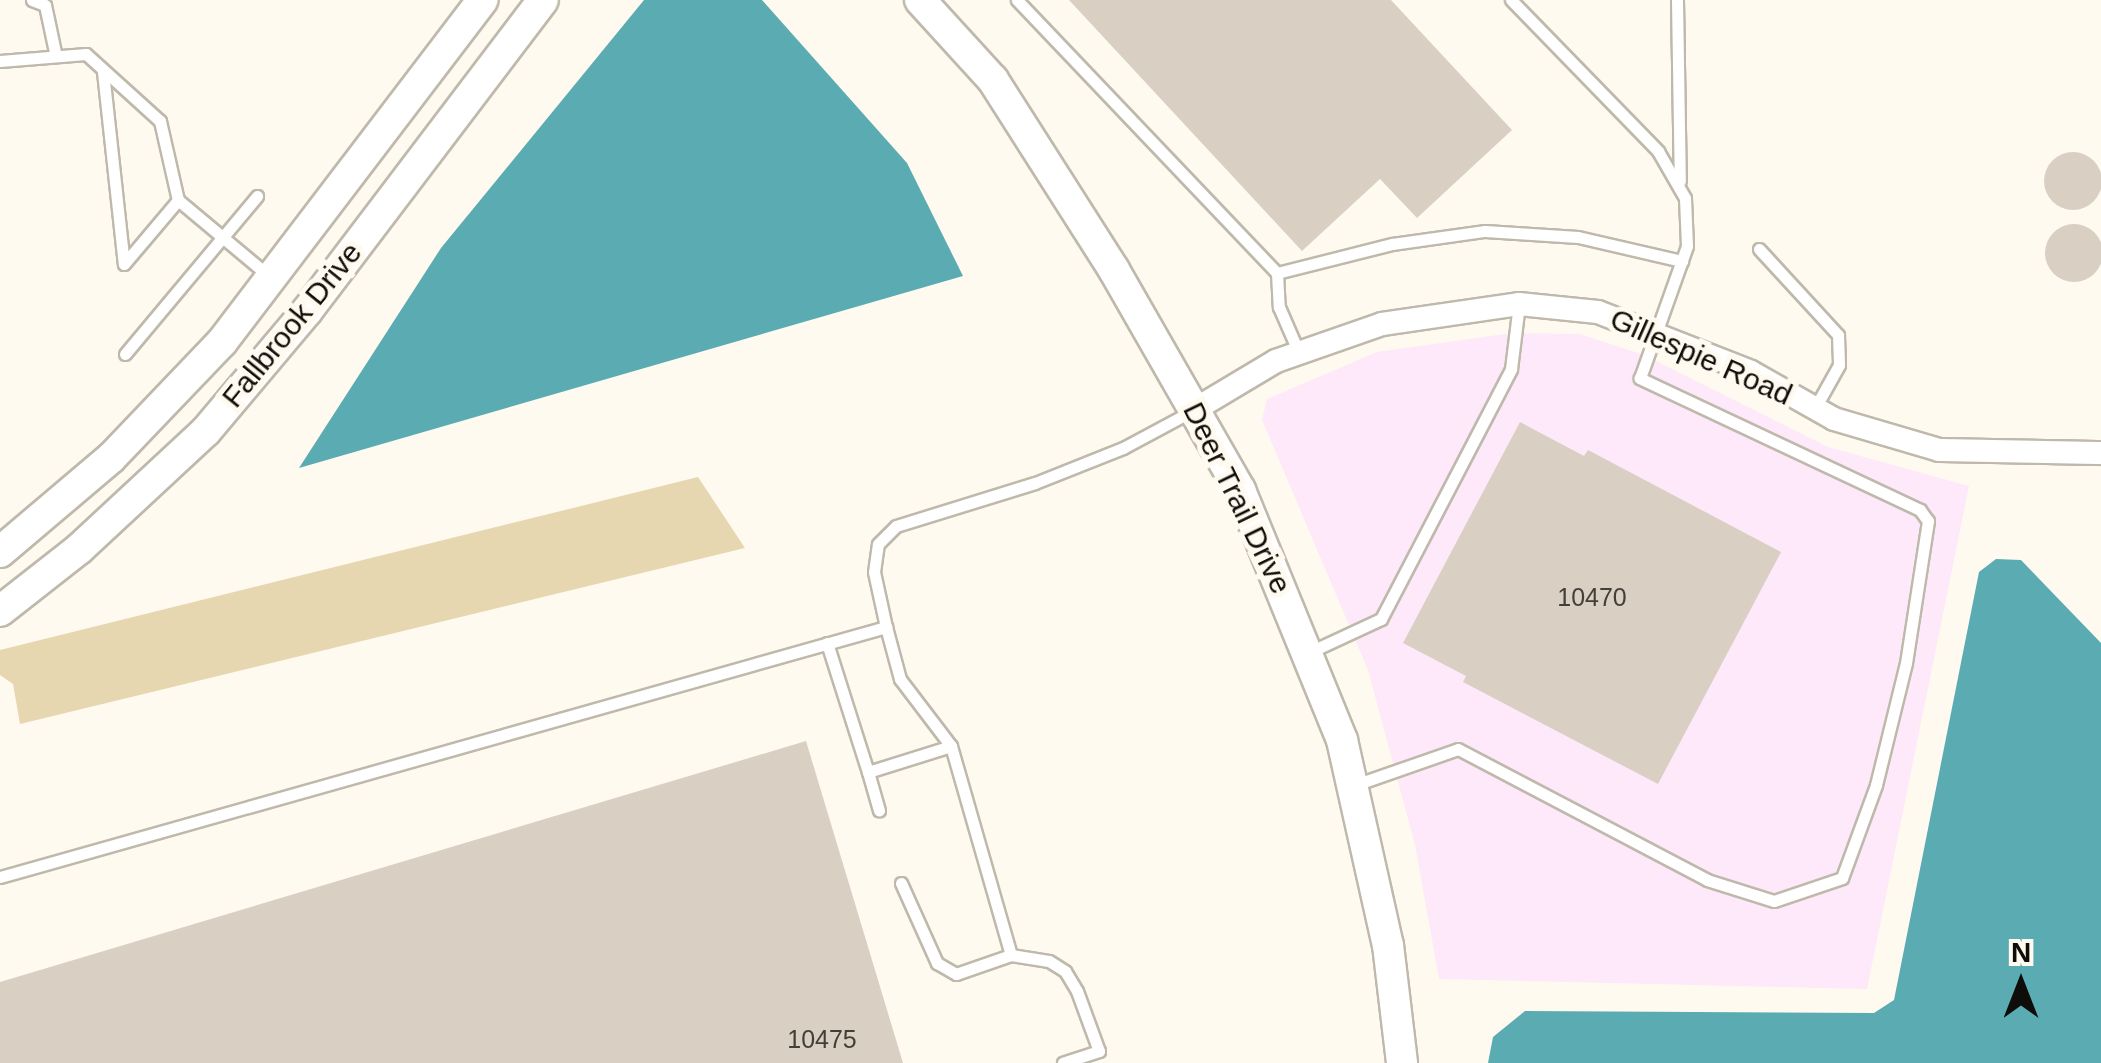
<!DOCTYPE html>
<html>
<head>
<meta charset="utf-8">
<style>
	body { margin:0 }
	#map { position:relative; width:2101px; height:1063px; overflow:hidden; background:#fffaef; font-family:Arial,sans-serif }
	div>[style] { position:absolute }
	.industrial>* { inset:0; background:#fde9f9 }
	.green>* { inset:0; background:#e7d7b1 }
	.water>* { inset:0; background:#5babb3 }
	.building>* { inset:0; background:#d9cfc3 }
	.round { border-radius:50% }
	.roads { filter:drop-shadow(2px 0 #bfb9ac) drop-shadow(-2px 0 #bfb9ac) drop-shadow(0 2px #bfb9ac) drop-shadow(0 -2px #bfb9ac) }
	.lane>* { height:11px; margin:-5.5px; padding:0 5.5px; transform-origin:5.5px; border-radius:5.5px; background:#fff }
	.street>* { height:22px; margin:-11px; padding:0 11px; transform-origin:11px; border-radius:11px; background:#fff }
	.secondary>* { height:30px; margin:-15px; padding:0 15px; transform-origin:15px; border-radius:15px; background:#fff }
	span { translate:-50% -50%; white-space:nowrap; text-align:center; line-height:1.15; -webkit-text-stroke:10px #fffaef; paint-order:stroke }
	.number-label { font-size:25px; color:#423e38 }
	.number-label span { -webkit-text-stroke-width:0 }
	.street-label { font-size:30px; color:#0f0d09 }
	.north { position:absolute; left:1971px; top:933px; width:100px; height:100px; -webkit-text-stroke:8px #fffaef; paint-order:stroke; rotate:0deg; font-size:28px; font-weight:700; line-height:40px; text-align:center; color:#0f0d09 }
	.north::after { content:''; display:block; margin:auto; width:35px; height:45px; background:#0f0d09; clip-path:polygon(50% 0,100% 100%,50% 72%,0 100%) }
</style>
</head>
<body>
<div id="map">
	<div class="industrial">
		<i style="clip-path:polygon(1512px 333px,1580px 334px,1644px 355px,1828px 447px,1969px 486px,1867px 989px,1439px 979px,1415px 845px,1368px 670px,1262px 420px,1267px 399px,1377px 352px)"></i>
	</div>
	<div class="green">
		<i style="clip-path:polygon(698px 477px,745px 548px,20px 724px,13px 684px,0 675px,0 650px)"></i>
	</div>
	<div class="water">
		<i style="clip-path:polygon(644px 0,762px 0,907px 163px,963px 276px,299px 468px,441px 248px)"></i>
		<i style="clip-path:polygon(1996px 559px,2021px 560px,2101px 643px,2101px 1063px,1488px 1063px,1493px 1037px,1525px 1011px,1874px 1013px,1894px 1000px,1979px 572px)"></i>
	</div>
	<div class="building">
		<i style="clip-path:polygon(1069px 0,1391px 0,1512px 130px,1417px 218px,1380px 179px,1302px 251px)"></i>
		<i class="round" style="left:2044px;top:152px;width:58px;height:58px"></i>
		<i class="round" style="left:2045px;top:224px;width:58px;height:58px"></i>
		<i style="clip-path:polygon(1520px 422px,1584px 456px,1588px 450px,1781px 552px,1658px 784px,1463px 682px,1466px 676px,1403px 643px)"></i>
		<i style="clip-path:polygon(806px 741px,903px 1063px,0 1063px,0 982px)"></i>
	</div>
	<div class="roads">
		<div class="lane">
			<i style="left:32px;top:0;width:14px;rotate:21deg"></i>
			<i style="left:45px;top:5px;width:48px;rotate:78deg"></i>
			<i style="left:1017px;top:0;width:377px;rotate:46.4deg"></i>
			<i style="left:1277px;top:273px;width:119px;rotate:-14.2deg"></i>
			<i style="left:1392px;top:244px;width:94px;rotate:-8deg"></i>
			<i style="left:1485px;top:231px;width:93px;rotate:3.7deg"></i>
			<i style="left:1578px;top:237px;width:107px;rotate:13deg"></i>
			<i style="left:1677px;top:0;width:181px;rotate:89.1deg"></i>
			<i style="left:0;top:61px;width:86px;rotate:-4.7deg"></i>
			<i style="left:86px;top:54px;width:100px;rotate:42.2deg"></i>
			<i style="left:160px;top:121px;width:81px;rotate:77.2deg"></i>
			<i style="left:178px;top:200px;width:119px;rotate:39.9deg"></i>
			<i style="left:103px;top:72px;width:193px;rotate:83.8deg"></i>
			<i style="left:124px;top:264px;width:84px;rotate:-49.8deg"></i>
			<i style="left:1759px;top:249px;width:117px;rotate:47.4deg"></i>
			<i style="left:1838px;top:335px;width:30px;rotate:88deg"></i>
			<i style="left:1839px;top:365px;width:49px;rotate:119.2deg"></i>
			<i style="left:1277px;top:273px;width:34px;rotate:87deg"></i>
			<i style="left:1279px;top:307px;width:50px;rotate:66.5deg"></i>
			<i style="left:125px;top:354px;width:206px;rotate:-50.1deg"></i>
			<i style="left:886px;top:627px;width:56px;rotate:-102.3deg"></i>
			<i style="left:874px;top:572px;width:28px;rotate:-82deg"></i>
			<i style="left:878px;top:544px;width:25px;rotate:-45deg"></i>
			<i style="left:896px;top:526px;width:145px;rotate:-17.2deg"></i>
			<i style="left:1035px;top:483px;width:95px;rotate:-21.7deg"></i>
			<i style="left:1123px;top:448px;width:81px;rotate:-28.2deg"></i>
			<i style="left:827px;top:643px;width:135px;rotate:72.4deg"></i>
			<i style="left:868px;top:772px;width:87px;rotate:-17.4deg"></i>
			<i style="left:1310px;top:652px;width:78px;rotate:-24.9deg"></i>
			<i style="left:1381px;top:619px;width:282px;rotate:-62.5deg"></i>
			<i style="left:1511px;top:369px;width:65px;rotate:-83deg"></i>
			<i style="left:868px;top:772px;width:40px;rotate:74deg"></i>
			<i style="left:1352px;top:786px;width:112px;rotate:-19.2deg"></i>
			<i style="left:1458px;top:749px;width:281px;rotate:27.7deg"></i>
			<i style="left:1707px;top:880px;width:70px;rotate:17.4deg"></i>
			<i style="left:1774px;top:901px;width:72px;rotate:-18.7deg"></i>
			<i style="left:1842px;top:878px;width:99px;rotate:-69.9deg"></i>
			<i style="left:1876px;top:785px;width:126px;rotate:-76.2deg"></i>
			<i style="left:1906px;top:663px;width:144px;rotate:-81.2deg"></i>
			<i style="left:1928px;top:521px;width:14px;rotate:-126deg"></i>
			<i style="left:1920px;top:510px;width:310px;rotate:-154.8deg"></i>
			<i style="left:1640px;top:378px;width:140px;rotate:-70.4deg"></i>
			<i style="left:1687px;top:246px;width:48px;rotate:-92.4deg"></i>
			<i style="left:1685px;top:198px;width:54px;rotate:-119.9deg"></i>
			<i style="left:1658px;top:151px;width:211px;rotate:-134.2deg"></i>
			<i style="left:0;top:877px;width:921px;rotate:-15.76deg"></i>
			<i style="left:886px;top:627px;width:54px;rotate:74.9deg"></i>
			<i style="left:900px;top:679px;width:84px;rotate:52.7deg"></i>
			<i style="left:951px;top:746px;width:217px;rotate:74deg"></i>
			<i style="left:1011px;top:955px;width:38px;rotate:9deg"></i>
			<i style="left:1049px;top:961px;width:19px;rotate:32deg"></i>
			<i style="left:1065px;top:971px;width:23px;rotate:59deg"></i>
			<i style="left:1077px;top:991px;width:64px;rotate:69.9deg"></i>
			<i style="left:1099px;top:1051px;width:38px;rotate:162deg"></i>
			<i style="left:901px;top:883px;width:88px;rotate:65.8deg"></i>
			<i style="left:937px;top:963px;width:22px;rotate:30deg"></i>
			<i style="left:956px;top:974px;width:58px;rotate:-19.1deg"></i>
		</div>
		<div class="street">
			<i style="left:1194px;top:410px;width:96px;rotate:-30.9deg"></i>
			<i style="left:1276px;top:361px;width:112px;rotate:-19.2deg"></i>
			<i style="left:1382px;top:324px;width:138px;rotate:-8.3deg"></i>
			<i style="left:1519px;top:304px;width:79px;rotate:5.8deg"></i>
			<i style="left:1598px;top:312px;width:164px;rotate:21.4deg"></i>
			<i style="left:1751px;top:372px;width:95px;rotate:29.5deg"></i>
			<i style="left:1834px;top:419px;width:109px;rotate:16.4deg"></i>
			<i style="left:1939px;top:450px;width:162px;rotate:1.1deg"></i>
		</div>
		<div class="secondary">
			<i style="left:920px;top:0;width:108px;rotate:47.6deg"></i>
			<i style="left:993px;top:80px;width:225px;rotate:57.5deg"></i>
			<i style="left:1114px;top:270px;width:254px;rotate:60.2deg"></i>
			<i style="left:1240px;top:490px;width:270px;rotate:67.8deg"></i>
			<i style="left:1342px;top:740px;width:210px;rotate:77.4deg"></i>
			<i style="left:1388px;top:945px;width:119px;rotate:83.2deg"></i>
			<i style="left:0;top:552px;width:145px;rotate:-40.3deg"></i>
			<i style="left:111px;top:458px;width:161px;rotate:-46.3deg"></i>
			<i style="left:222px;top:342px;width:430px;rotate:-52.7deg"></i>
			<i style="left:0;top:611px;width:100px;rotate:-38.1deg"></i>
			<i style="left:79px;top:549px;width:173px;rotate:-42.9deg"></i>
			<i style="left:206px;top:431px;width:157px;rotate:-49.9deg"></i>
			<i style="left:307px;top:311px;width:390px;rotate:-52.8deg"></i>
		</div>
	</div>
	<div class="number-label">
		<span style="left:1592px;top:597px">10470</span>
		<span style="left:822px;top:1039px">10475</span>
	</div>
	<div class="street-label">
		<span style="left:292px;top:325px;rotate:-51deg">Fallbrook Drive</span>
		<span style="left:1701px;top:357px;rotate:24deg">Gillespie Road</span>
		<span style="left:1237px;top:498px;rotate:64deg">Deer Trail Drive</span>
	</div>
	<div class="north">N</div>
</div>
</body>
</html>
